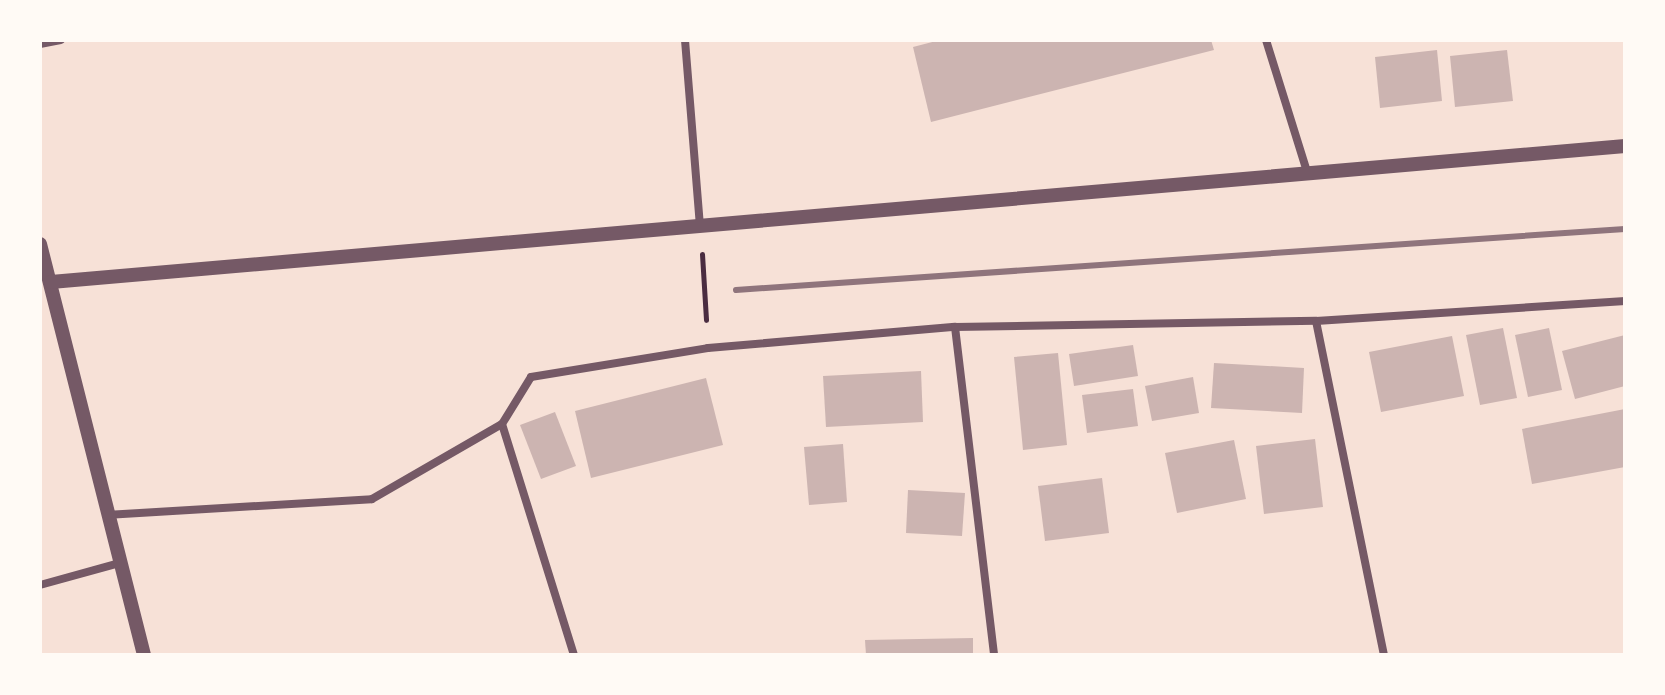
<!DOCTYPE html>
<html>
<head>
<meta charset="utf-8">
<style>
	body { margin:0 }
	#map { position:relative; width:1665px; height:695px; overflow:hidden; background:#f7e1d7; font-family:"Work Sans",sans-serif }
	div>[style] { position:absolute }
	.building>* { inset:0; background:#ccb4b1 }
	.path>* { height:5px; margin:-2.5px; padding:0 2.5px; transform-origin:2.5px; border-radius:2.5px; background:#4a2c40 }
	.minor>* { height:8px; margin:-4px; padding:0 4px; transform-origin:4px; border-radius:4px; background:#755966 }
	.tertiary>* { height:14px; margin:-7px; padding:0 7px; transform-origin:7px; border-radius:7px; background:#755966 }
	.rail>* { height:6px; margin:-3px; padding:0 3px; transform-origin:3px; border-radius:3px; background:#8f747c }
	span { translate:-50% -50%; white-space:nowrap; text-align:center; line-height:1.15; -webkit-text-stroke:7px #fffaf5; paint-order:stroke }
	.frame { position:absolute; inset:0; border:42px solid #fffaf5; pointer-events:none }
</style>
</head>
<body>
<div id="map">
	<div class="building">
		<i style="clip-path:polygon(940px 40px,1211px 40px,1214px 50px,931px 122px,913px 47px)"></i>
		<i style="clip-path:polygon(1437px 50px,1442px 101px,1380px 108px,1375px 57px)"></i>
		<i style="clip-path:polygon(1507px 50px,1513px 101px,1455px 107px,1450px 56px)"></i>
		<i style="clip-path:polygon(1503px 328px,1517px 398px,1480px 405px,1466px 335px)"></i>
		<i style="clip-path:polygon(1549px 328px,1562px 390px,1528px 397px,1515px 335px)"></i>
		<i style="clip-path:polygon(1625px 335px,1625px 386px,1575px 399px,1562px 351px)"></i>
		<i style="clip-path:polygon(1452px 336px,1464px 396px,1381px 412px,1369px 352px)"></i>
		<i style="clip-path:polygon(1133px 345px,1138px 376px,1074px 386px,1069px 354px)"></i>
		<i style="clip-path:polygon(1058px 353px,1067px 445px,1023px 450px,1014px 357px)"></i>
		<i style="clip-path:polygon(1214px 363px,1304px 368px,1302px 413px,1211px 408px)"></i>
		<i style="clip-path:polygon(921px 371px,923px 422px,826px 427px,823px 376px)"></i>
		<i style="clip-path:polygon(1193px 377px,1199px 413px,1152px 421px,1145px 386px)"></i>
		<i style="clip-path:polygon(706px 378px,723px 445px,591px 478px,575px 411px)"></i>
		<i style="clip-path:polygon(1133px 389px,1138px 426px,1087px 433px,1082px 395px)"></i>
		<i style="clip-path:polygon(1625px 409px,1625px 467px,1532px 484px,1522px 429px)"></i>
		<i style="clip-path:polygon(555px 412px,576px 466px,541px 479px,520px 425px)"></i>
		<i style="clip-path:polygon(1315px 439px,1323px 507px,1264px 514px,1256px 446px)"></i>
		<i style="clip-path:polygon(1234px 440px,1246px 499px,1177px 513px,1165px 453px)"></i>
		<i style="clip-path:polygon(843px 444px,847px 502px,809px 505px,804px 447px)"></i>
		<i style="clip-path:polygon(1102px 478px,1109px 533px,1045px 541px,1038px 486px)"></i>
		<i style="clip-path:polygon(908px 490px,965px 493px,962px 536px,906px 533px)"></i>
		<i style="clip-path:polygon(973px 638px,973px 655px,866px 655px,865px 640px)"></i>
	</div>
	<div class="path">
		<i style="left:702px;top:254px;width:66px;rotate:86.5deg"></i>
	</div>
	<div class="minor">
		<i style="left:685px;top:40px;width:186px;rotate:85.4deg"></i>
		<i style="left:1266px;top:40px;width:138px;rotate:72.7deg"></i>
		<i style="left:40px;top:44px;width:21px;rotate:-11deg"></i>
		<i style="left:1316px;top:321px;width:341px;rotate:78.5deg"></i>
		<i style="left:955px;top:327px;width:330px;rotate:83.2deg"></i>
		<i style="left:502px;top:424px;width:242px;rotate:72.7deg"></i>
		<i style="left:106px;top:515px;width:266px;rotate:-3.4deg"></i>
		<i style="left:372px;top:499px;width:150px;rotate:-30deg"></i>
		<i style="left:502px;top:424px;width:55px;rotate:-58.3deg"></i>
		<i style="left:531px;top:377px;width:179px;rotate:-9.3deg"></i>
		<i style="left:708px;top:348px;width:248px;rotate:-4.9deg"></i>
		<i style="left:955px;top:327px;width:361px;rotate:-1deg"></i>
		<i style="left:1316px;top:321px;width:310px;rotate:-3.7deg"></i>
		<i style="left:40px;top:585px;width:83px;rotate:-15.4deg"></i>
	</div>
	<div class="tertiary">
		<i style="left:40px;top:244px;width:424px;rotate:75.8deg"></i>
		<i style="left:51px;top:282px;width:1580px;rotate:-4.94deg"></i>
	</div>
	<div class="rail">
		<i style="left:736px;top:290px;width:891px;rotate:-3.93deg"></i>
	</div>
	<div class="frame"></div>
</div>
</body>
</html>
